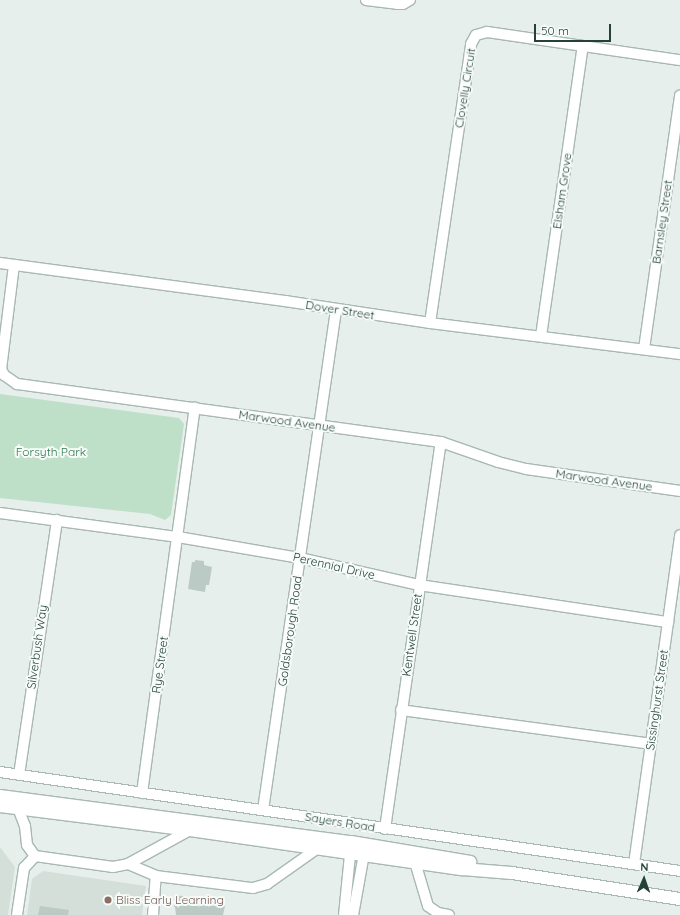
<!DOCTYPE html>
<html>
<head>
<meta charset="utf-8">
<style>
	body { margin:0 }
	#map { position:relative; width:680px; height:915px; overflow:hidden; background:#e6efeb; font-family:Quicksand,sans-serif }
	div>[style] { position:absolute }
	.built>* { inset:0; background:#d4dfda }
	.green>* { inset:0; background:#bfe0c8 }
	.building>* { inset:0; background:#bbcac4 }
	.roads { filter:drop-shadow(1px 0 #a8b8b2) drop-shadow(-1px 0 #a8b8b2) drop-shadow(0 1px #a8b8b2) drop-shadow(0 -1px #a8b8b2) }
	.street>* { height:10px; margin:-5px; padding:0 5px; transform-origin:5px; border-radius:5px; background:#fff }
	.secondary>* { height:12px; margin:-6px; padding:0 6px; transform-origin:6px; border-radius:6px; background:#fff }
	.dots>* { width:11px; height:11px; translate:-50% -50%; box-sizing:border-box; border:2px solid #f7fbf9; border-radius:50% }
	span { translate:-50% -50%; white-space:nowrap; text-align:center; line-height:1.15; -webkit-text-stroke:4px #f7fbf9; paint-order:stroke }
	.street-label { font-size:12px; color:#24423a }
	.park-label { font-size:12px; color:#2d7a4b }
	.education-label { font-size:12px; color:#785e54 }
	.left { translate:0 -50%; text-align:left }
	.north { position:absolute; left:624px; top:859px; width:40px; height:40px; -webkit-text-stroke:3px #f7fbf9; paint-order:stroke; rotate:2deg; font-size:11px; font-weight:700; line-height:16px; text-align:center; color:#24423a }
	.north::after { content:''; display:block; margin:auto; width:14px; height:18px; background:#24423a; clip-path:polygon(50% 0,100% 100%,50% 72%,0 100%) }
	.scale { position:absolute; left:534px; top:24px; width:77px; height:18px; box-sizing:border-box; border:2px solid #24423a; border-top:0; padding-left:5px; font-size:12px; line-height:14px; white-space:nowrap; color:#24423a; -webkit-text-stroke:3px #f7fbf9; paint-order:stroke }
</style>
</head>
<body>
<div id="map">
	<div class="built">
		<i style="clip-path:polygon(0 847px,15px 867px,8px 915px,0 915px)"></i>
		<i style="clip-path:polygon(43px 871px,146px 886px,142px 915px,27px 915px,32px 879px)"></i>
	</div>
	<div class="green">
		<i style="clip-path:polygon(0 394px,179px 418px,184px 424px,171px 515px,165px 520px,150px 514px,0 498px)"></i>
	</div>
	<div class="building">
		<i style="clip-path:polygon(195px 560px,204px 561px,204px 565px,212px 567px,209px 585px,206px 585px,205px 592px,188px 589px,192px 562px,195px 562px)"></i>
		<i style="clip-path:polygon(175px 895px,209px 900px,209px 905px,225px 906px,223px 915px,176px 915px,175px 907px,174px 907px)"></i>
		<i style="clip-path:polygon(40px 906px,69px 910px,68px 915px,38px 915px)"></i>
	</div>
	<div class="roads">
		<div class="street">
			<i style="left:366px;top:0;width:31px;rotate:7deg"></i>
			<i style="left:397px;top:4px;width:6px"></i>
			<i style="left:403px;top:4px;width:8px;rotate:-30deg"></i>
			<i style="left:0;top:263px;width:288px;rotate:7.6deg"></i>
			<i style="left:285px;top:301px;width:147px;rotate:8.6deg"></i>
			<i style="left:430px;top:323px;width:252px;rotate:7.1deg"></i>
			<i style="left:14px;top:265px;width:105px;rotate:97.1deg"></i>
			<i style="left:1px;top:369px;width:7px;rotate:63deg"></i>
			<i style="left:4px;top:375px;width:16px;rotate:35deg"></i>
			<i style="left:17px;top:384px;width:428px;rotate:7.8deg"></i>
			<i style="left:441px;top:442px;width:60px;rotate:19.3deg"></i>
			<i style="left:498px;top:462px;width:29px;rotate:14deg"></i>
			<i style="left:526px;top:469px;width:156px;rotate:8.1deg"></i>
			<i style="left:430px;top:323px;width:282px;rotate:-81.6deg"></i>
			<i style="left:471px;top:44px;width:10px;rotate:-61deg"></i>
			<i style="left:476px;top:35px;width:11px;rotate:-15deg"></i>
			<i style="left:487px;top:32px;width:195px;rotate:8.3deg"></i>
			<i style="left:541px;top:336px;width:293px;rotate:-81.8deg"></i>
			<i style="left:644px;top:349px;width:256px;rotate:-81.9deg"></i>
			<i style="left:0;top:513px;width:180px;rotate:7.7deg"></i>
			<i style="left:178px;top:537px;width:124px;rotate:9.8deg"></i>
			<i style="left:300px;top:558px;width:122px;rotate:12.8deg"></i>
			<i style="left:419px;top:585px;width:252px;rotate:8.5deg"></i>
			<i style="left:401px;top:710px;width:252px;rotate:7.7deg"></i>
			<i style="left:0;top:772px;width:687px;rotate:8.28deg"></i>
			<i style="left:19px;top:775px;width:258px;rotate:-81.5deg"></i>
			<i style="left:142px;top:793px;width:389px;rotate:-82.2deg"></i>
			<i style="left:18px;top:808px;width:19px;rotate:69deg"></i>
			<i style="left:25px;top:826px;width:19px;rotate:84deg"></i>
			<i style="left:27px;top:845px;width:14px;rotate:54deg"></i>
			<i style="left:35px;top:856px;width:79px;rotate:8deg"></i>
			<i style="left:113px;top:867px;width:15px;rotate:-11deg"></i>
			<i style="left:128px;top:864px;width:71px;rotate:-28.7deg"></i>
			<i style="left:263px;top:810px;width:505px;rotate:-81.69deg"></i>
			<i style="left:385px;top:829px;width:391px;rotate:-81.8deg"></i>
			<i style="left:415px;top:862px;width:46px;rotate:73.5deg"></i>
			<i style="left:428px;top:906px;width:12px;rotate:35deg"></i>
			<i style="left:438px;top:913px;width:11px;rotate:10deg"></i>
			<i style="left:128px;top:864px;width:30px;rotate:23deg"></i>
			<i style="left:156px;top:876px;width:98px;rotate:7.1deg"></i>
			<i style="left:253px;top:888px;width:15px;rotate:-16deg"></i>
			<i style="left:267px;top:884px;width:62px;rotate:-35.2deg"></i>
			<i style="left:634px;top:864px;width:332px;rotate:-82deg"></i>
			<i style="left:17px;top:915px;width:48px;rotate:-81.5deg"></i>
			<i style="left:24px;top:868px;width:16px;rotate:-47deg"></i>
			<i style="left:153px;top:915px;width:39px;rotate:-86deg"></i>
			<i style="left:344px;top:915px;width:70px;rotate:-84.3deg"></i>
			<i style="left:353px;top:915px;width:68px;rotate:-79.8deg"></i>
		</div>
		<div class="secondary">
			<i style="left:0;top:796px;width:354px;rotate:7.5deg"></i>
			<i style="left:351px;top:842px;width:121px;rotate:9.5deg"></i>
			<i style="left:0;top:806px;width:192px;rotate:7.2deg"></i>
			<i style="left:190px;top:830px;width:275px;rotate:8.2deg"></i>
			<i style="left:462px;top:869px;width:50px;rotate:4.6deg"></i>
			<i style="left:512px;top:873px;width:170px;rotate:8.8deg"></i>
		</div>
	</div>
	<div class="dots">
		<i style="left:108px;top:900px;background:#8d6e63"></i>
	</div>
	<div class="street-label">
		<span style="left:465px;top:88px;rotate:-81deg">Clovelly Circuit</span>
		<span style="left:562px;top:191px;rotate:-82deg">Elsham Grove</span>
		<span style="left:662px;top:222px;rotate:-82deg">Barnsley Street</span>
		<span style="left:340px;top:310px;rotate:9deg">Dover Street</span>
		<span style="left:287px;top:421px;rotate:8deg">Marwood Avenue</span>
		<span style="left:604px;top:480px;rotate:8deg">Marwood Avenue</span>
		<span style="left:334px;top:566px;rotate:13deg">Perennial Drive</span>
		<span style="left:290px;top:631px;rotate:-82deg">Goldsborough Road</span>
		<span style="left:412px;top:635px;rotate:-82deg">Kentwell Street</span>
		<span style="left:37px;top:647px;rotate:-82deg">Silverbush Way</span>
		<span style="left:160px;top:665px;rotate:-82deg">Rye Street</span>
		<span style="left:657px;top:700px;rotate:-82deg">Sissinghurst Street</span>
		<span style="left:340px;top:822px;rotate:9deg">Sayers Road</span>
	</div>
	<div class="park-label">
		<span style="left:51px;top:452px">Forsyth Park</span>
	</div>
	<div class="education-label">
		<span class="left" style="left:116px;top:900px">Bliss Early Learning</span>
	</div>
	<div class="north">N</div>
	<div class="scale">50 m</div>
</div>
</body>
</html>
